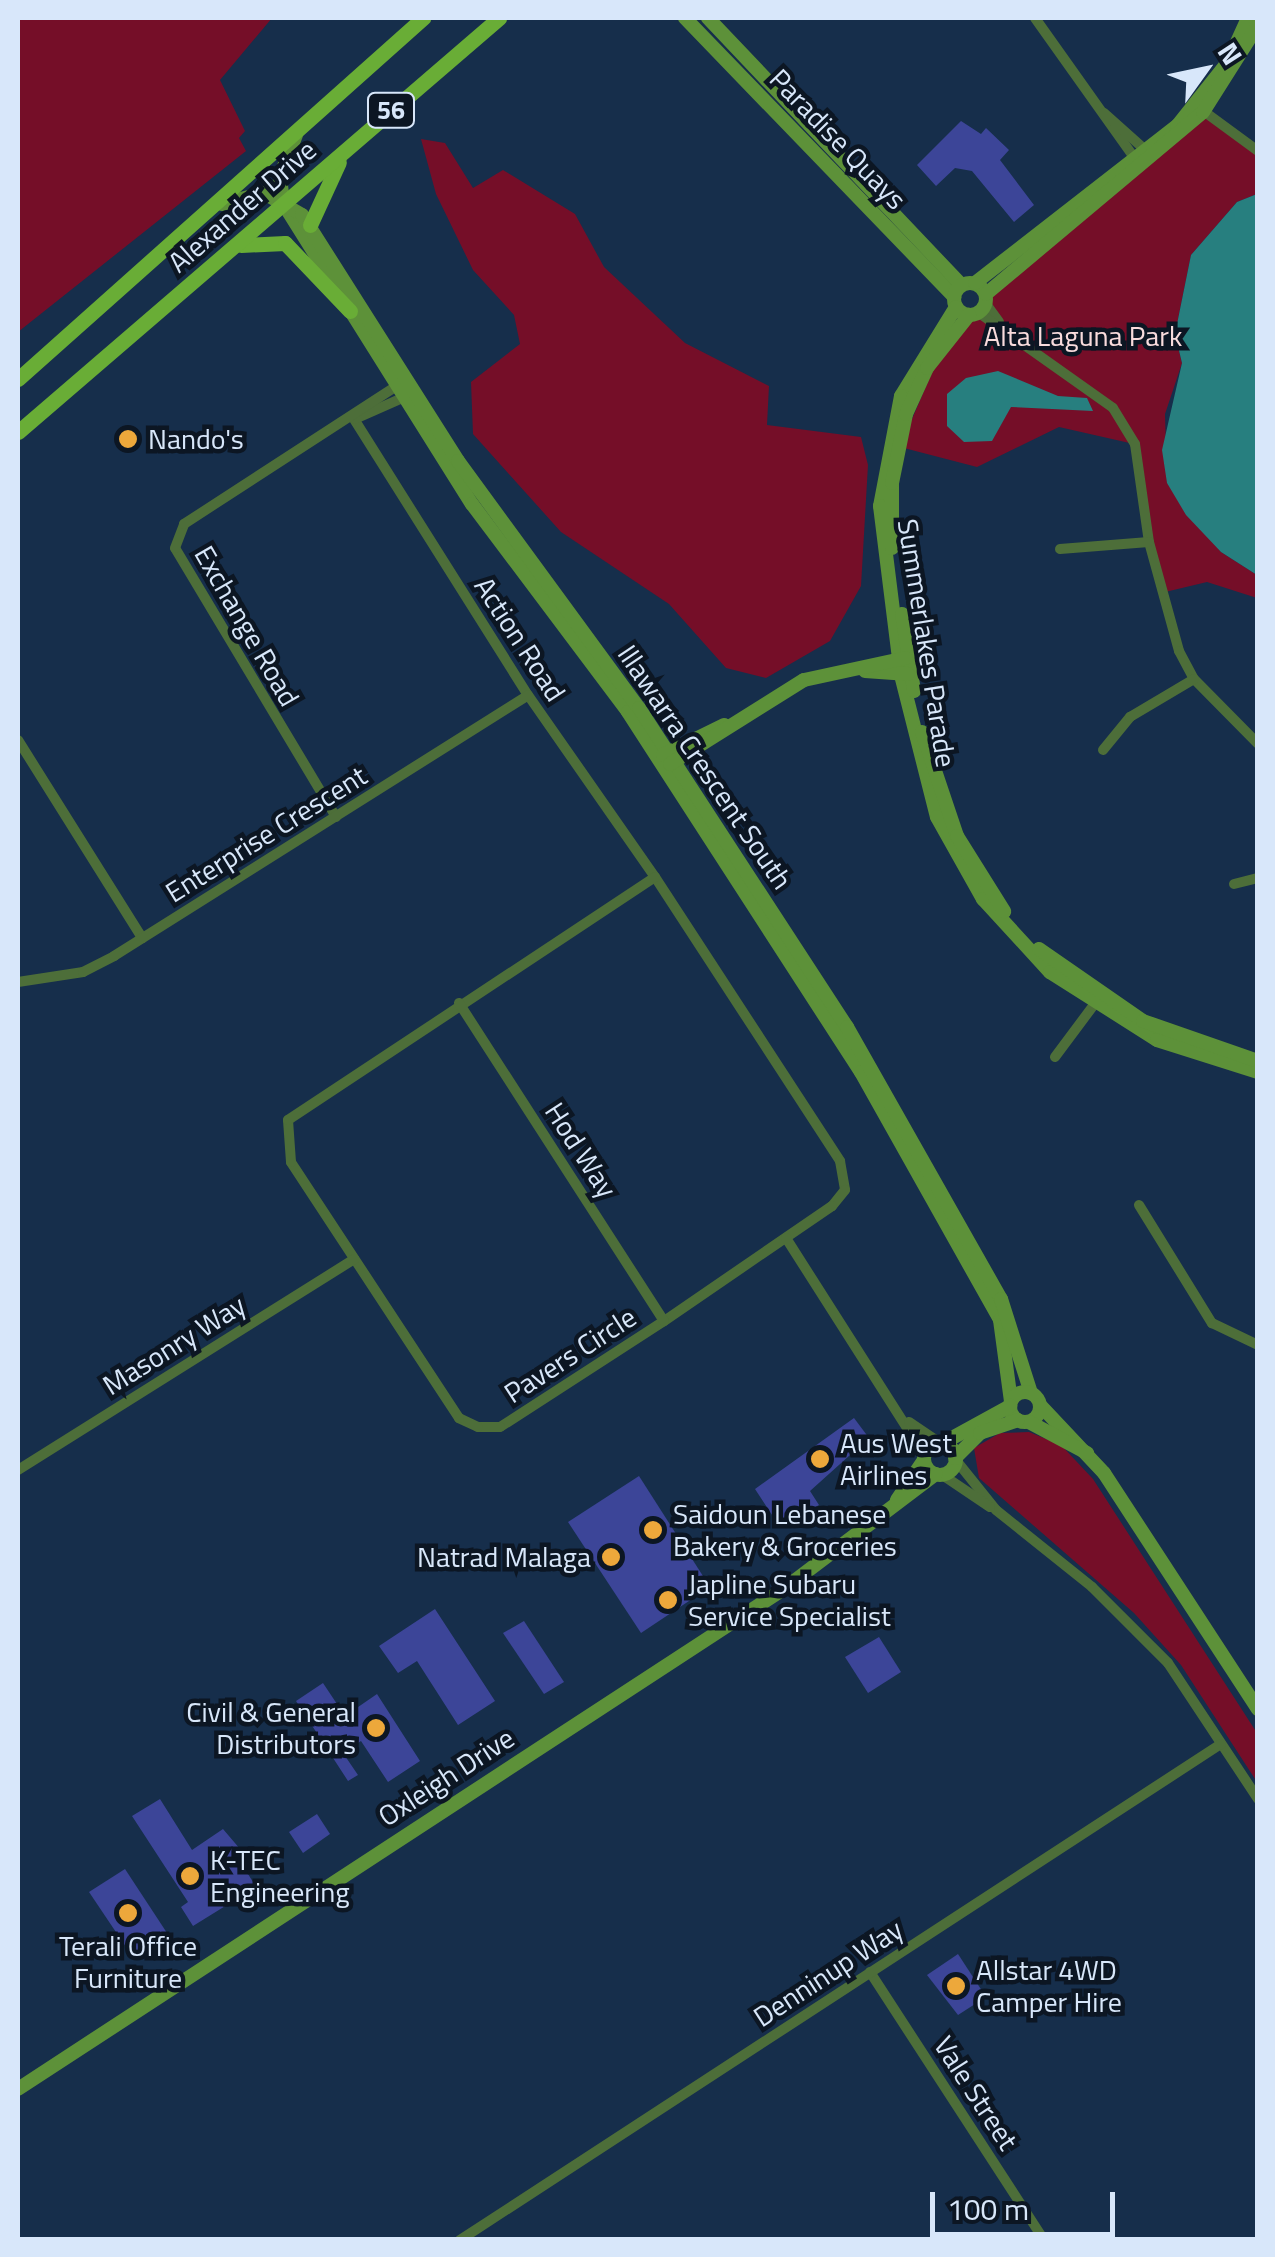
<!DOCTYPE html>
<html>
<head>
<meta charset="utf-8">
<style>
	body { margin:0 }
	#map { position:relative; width:1275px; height:2257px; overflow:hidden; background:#162e4b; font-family:"Titillium Web",sans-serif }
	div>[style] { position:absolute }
	.green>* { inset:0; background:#750e28 }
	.water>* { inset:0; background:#277f7f }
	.building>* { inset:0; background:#3c4598 }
	.street>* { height:10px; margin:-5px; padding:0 5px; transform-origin:5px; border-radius:5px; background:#4d6e39 }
	.secondary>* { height:14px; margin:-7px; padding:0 7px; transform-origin:7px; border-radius:7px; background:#5d9139 }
	.secondary>.ring { margin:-7px; padding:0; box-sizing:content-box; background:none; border:14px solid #5d9139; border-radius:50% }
	.primary>* { height:15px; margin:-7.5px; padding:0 7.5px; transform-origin:7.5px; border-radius:7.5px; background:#69ad36 }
	.dots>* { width:28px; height:28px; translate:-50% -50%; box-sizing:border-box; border:5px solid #0c1623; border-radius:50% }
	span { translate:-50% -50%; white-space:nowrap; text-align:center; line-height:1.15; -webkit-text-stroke:9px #0c1623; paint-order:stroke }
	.shield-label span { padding:2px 8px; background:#0c1623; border:2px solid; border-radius:8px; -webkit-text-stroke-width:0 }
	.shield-label { font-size:25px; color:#d8e7fa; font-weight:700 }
	.street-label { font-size:28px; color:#d8e7fa }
	.park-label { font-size:28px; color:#f9dcdd }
	.poi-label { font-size:28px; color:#d8e7fa }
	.left { translate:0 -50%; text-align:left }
	.right { translate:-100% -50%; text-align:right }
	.frame { position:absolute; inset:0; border:20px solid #d8e7fa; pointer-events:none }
	.north { position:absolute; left:1155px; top:20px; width:100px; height:100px; -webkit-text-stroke:8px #0c1623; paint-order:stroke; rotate:57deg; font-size:28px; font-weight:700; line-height:40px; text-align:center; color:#d8e7fa }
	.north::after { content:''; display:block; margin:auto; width:35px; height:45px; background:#d8e7fa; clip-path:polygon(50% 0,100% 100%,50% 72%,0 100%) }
	.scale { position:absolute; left:930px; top:2192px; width:185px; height:45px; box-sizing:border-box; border:5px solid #d8e7fa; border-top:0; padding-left:12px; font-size:30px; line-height:35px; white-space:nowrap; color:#d8e7fa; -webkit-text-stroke:8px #0c1623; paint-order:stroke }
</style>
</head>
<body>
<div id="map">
	<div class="green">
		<i style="clip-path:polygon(18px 18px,272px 18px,220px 80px,245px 131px,239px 138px,246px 151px,18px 332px)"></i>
		<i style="clip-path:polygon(1203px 112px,1257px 151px,1257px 194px,1237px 202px,1191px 255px,1175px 334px,1182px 363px,1165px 414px,1167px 483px,1221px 552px,1257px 575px,1257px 598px,1207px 582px,1161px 593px,1134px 444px,1059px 427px,977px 467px,900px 447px,942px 349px,987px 299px)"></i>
		<i style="clip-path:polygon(421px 139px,445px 143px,473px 188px,503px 170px,575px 214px,604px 267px,685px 343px,769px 386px,767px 425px,861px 437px,868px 465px,861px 586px,830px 641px,766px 678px,726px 668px,669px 604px,561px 532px,473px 434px,471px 382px,520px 344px,514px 315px,473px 270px,436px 194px)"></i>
		<i style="clip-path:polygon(1029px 1432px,1061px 1445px,1093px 1479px,1257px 1733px,1257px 1782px,1181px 1665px,1134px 1613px,979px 1478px,974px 1448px,1000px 1433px)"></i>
	</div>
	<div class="water">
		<i style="clip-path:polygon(1257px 194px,1258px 194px,1257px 575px,1221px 552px,1186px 515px,1167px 483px,1162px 450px,1182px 363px,1175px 334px,1191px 255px,1237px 202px)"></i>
		<i style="clip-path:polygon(998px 371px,1058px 396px,1087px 398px,1093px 411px,1011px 407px,992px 441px,964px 442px,947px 426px,947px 394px,966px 378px)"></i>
	</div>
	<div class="building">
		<i style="clip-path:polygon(961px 121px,981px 134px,986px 128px,1009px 150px,1000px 160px,1034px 205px,1014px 222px,972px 171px,955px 168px,936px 186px,917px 165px)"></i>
		<i style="clip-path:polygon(854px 1418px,869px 1438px,810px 1491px,819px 1505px,780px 1527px,755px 1489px)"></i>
		<i style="clip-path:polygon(639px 1476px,710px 1587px,641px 1633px,568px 1522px)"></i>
		<i style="clip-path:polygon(435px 1609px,495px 1701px,458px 1725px,417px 1661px,398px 1673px,379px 1646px)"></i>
		<i style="clip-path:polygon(524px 1621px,564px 1682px,544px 1694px,503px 1633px)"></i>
		<i style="clip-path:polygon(879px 1637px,901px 1672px,868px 1693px,845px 1657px)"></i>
		<i style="clip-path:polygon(323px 1683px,345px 1716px,377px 1694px,420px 1761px,388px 1782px,361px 1741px,343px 1753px,358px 1775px,348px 1781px,296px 1701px)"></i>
		<i style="clip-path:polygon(160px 1799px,192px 1850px,223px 1829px,252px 1863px,245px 1869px,256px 1887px,193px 1926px,181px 1907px,188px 1902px,132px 1816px)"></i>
		<i style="clip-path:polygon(317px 1814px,330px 1834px,303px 1853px,289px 1832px)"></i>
		<i style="clip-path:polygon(125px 1869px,167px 1933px,132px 1956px,89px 1892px)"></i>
		<i style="clip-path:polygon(958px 1954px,986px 1997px,958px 2015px,927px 1975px)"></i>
	</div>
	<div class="street">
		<i style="left:1035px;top:18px;width:178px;rotate:54.6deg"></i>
		<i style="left:1198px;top:107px;width:74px;rotate:36.3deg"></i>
		<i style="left:1104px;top:113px;width:63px;rotate:41.8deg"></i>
		<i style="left:986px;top:304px;width:22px;rotate:54deg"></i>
		<i style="left:979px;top:313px;width:164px;rotate:35.3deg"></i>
		<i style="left:1113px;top:408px;width:42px;rotate:58.6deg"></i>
		<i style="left:1135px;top:444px;width:99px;rotate:81.9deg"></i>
		<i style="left:1149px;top:542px;width:113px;rotate:74.6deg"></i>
		<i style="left:1179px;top:651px;width:32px;rotate:62deg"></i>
		<i style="left:1194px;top:679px;width:91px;rotate:45.4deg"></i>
		<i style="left:354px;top:419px;width:326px;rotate:57.8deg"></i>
		<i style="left:528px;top:695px;width:222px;rotate:55.1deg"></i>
		<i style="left:655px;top:877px;width:339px;rotate:56.9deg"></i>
		<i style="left:840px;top:1161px;width:29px;rotate:80deg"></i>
		<i style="left:845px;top:1190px;width:21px;rotate:129deg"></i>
		<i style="left:832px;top:1206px;width:204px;rotate:145.6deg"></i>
		<i style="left:664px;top:1321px;width:195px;rotate:147.1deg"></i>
		<i style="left:500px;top:1427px;width:22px;rotate:180deg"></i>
		<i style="left:478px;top:1427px;width:21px;rotate:-155deg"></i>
		<i style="left:459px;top:1418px;width:306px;rotate:-123.3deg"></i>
		<i style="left:291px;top:1162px;width:42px;rotate:-94.1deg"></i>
		<i style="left:288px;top:1120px;width:440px;rotate:-33.5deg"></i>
		<i style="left:355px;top:419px;width:57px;rotate:-23.9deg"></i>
		<i style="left:1060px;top:549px;width:89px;rotate:-4.5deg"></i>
		<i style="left:18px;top:740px;width:234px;rotate:57.9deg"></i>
		<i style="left:1103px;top:750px;width:43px;rotate:-50.7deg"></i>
		<i style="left:1130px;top:717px;width:74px;rotate:-30.7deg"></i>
		<i style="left:336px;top:817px;width:313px;rotate:-120.9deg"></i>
		<i style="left:175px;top:548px;width:26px;rotate:-69deg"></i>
		<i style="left:184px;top:524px;width:259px;rotate:-33deg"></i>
		<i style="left:1234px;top:884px;width:25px;rotate:-14deg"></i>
		<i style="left:18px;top:982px;width:66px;rotate:-8.7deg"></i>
		<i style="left:83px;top:972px;width:35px;rotate:-27deg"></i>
		<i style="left:114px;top:956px;width:489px;rotate:-32.2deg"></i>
		<i style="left:459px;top:1003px;width:378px;rotate:57.2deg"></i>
		<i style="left:1055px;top:1057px;width:74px;rotate:-53.3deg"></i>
		<i style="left:1139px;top:1205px;width:139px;rotate:58.3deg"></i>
		<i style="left:1212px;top:1323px;width:51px;rotate:25.6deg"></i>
		<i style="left:786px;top:1238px;width:257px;rotate:57.5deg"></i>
		<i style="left:909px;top:1422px;width:37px;rotate:34deg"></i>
		<i style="left:955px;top:1459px;width:65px;rotate:51.2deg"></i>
		<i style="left:996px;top:1510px;width:123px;rotate:38.7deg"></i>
		<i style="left:1092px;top:1587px;width:107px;rotate:45deg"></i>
		<i style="left:1168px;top:1663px;width:163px;rotate:56.5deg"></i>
		<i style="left:18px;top:1470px;width:397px;rotate:-32.1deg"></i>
		<i style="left:941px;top:1474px;width:59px;rotate:34deg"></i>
		<i style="left:870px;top:1972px;width:320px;rotate:57deg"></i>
		<i style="left:460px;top:2240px;width:908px;rotate:-33.1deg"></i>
	</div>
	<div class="secondary">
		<i style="left:685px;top:18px;width:388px;rotate:46deg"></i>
		<i style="left:708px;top:18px;width:368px;rotate:46.5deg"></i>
		<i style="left:296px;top:135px;width:45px;rotate:110.9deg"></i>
		<i style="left:280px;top:177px;width:26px;rotate:83deg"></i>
		<i style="left:283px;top:203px;width:355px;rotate:57.9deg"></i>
		<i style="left:472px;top:504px;width:260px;rotate:53.1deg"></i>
		<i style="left:628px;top:712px;width:429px;rotate:57.1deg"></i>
		<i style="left:861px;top:1072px;width:284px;rotate:60.7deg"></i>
		<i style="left:1000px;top:1320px;width:82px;rotate:82.3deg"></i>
		<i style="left:222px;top:204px;width:43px;rotate:-14.7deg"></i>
		<i style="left:264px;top:193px;width:44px;rotate:30.1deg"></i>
		<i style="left:302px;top:215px;width:291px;rotate:57.6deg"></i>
		<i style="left:458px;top:461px;width:306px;rotate:53.8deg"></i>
		<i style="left:639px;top:708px;width:381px;rotate:56.9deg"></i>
		<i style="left:847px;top:1027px;width:313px;rotate:60.5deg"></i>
		<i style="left:1001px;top:1299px;width:99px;rotate:72.3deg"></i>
		<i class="ring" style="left:954px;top:283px;width:18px;height:18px"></i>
		<i style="left:975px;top:283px;width:256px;rotate:-37.9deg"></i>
		<i style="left:1177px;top:126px;width:82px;rotate:-51.4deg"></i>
		<i style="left:1228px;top:62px;width:48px;rotate:-65.6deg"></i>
		<i style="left:986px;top:294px;width:283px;rotate:-40deg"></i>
		<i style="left:1203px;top:112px;width:103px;rotate:-57.7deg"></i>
		<i style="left:956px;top:307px;width:105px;rotate:121.7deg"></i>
		<i style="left:901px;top:396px;width:112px;rotate:100.8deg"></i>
		<i style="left:880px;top:506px;width:170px;rotate:82.9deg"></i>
		<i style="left:901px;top:675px;width:146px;rotate:75.8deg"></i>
		<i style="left:937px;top:817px;width:94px;rotate:60.7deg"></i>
		<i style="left:983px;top:899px;width:99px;rotate:47.5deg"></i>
		<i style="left:1050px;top:972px;width:127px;rotate:32.4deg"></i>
		<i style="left:1157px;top:1040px;width:106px;rotate:17.6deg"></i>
		<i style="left:892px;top:548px;width:65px;rotate:-90deg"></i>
		<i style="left:892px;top:483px;width:70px;rotate:-78.5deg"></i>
		<i style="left:906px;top:414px;width:51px;rotate:-65.5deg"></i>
		<i style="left:927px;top:368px;width:68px;rotate:-51.6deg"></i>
		<i style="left:902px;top:614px;width:78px;rotate:81.1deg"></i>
		<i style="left:865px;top:671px;width:43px;rotate:4deg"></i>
		<i style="left:922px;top:732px;width:110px;rotate:71.4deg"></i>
		<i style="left:957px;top:836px;width:89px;rotate:57.9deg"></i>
		<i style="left:663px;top:755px;width:68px;rotate:-26.2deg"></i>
		<i style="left:670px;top:764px;width:158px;rotate:-32.1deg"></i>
		<i style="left:804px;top:680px;width:104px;rotate:-12.2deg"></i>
		<i style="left:1039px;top:949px;width:126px;rotate:34.7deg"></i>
		<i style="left:1143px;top:1021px;width:122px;rotate:19.2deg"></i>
		<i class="ring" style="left:1010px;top:1392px;width:16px;height:16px"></i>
		<i style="left:1040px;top:1405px;width:93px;rotate:46.7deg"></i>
		<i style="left:1104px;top:1473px;width:282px;rotate:56.9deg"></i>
		<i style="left:1029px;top:1422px;width:66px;rotate:28.1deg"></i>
		<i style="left:943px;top:1443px;width:77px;rotate:-28.9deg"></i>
		<i class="ring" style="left:924px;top:1443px;width:18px;height:18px"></i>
		<i style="left:955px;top:1458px;width:35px;rotate:-45deg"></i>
		<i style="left:980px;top:1433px;width:40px;rotate:-18.9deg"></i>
		<i style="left:897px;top:1500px;width:48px;rotate:-56deg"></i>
		<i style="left:18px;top:2089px;width:916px;rotate:-33.15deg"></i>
		<i style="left:785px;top:1588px;width:189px;rotate:-37.1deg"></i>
	</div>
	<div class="primary">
		<i style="left:310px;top:225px;width:69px;rotate:-65.3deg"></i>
		<i style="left:241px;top:245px;width:44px;rotate:-2.6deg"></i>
		<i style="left:285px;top:243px;width:94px;rotate:46.3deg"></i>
		<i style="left:18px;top:379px;width:543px;rotate:-41.71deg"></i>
		<i style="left:18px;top:432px;width:635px;rotate:-40.72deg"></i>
	</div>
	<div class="dots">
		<i style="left:128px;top:439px;background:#eda83b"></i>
		<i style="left:820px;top:1459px;background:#eda83b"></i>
		<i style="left:653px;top:1530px;background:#eda83b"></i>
		<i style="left:611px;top:1557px;background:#eda83b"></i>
		<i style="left:668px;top:1600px;background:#eda83b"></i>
		<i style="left:376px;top:1728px;background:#eda83b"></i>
		<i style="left:190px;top:1876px;background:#eda83b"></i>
		<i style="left:128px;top:1913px;background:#eda83b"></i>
		<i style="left:956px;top:1986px;background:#eda83b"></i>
	</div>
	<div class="shield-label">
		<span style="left:391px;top:110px">56</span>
	</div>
	<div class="street-label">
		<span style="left:838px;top:139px;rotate:46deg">Paradise Quays</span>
		<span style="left:242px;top:206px;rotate:-41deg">Alexander Drive</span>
		<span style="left:247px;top:626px;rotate:60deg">Exchange Road</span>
		<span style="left:520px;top:639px;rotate:57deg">Action Road</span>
		<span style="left:927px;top:643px;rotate:81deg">Summerlakes Parade</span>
		<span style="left:705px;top:767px;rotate:56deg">Illawarra Crescent South</span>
		<span style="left:266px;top:834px;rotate:-32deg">Enterprise Crescent</span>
		<span style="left:581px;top:1150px;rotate:57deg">Hod Way</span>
		<span style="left:174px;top:1345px;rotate:-32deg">Masonry Way</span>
		<span style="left:570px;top:1355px;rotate:-33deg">Pavers Circle</span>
		<span style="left:446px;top:1777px;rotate:-33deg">Oxleigh Drive</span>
		<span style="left:828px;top:1973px;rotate:-33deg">Denninup Way</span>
		<span style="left:976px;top:2093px;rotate:57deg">Vale Street</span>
	</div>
	<div class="park-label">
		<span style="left:1083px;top:336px">Alta Laguna Park</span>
	</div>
	<div class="poi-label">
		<span class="left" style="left:148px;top:439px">Nando's</span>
		<span class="left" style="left:840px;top:1459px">Aus West<br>Airlines</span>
		<span class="left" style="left:673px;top:1530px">Saidoun Lebanese<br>Bakery &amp; Groceries</span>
		<span class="right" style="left:591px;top:1557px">Natrad Malaga</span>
		<span class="left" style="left:688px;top:1600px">Japline Subaru<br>Service Specialist</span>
		<span class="right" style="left:356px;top:1728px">Civil &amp; General<br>Distributors</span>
		<span class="left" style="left:210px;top:1876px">K-TEC<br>Engineering</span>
		<span style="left:128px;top:1962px">Terali Office<br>Furniture</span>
		<span class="left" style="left:976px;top:1986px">Allstar 4WD<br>Camper Hire</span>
	</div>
	<div class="frame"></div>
	<div class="north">N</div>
	<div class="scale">100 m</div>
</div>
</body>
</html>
